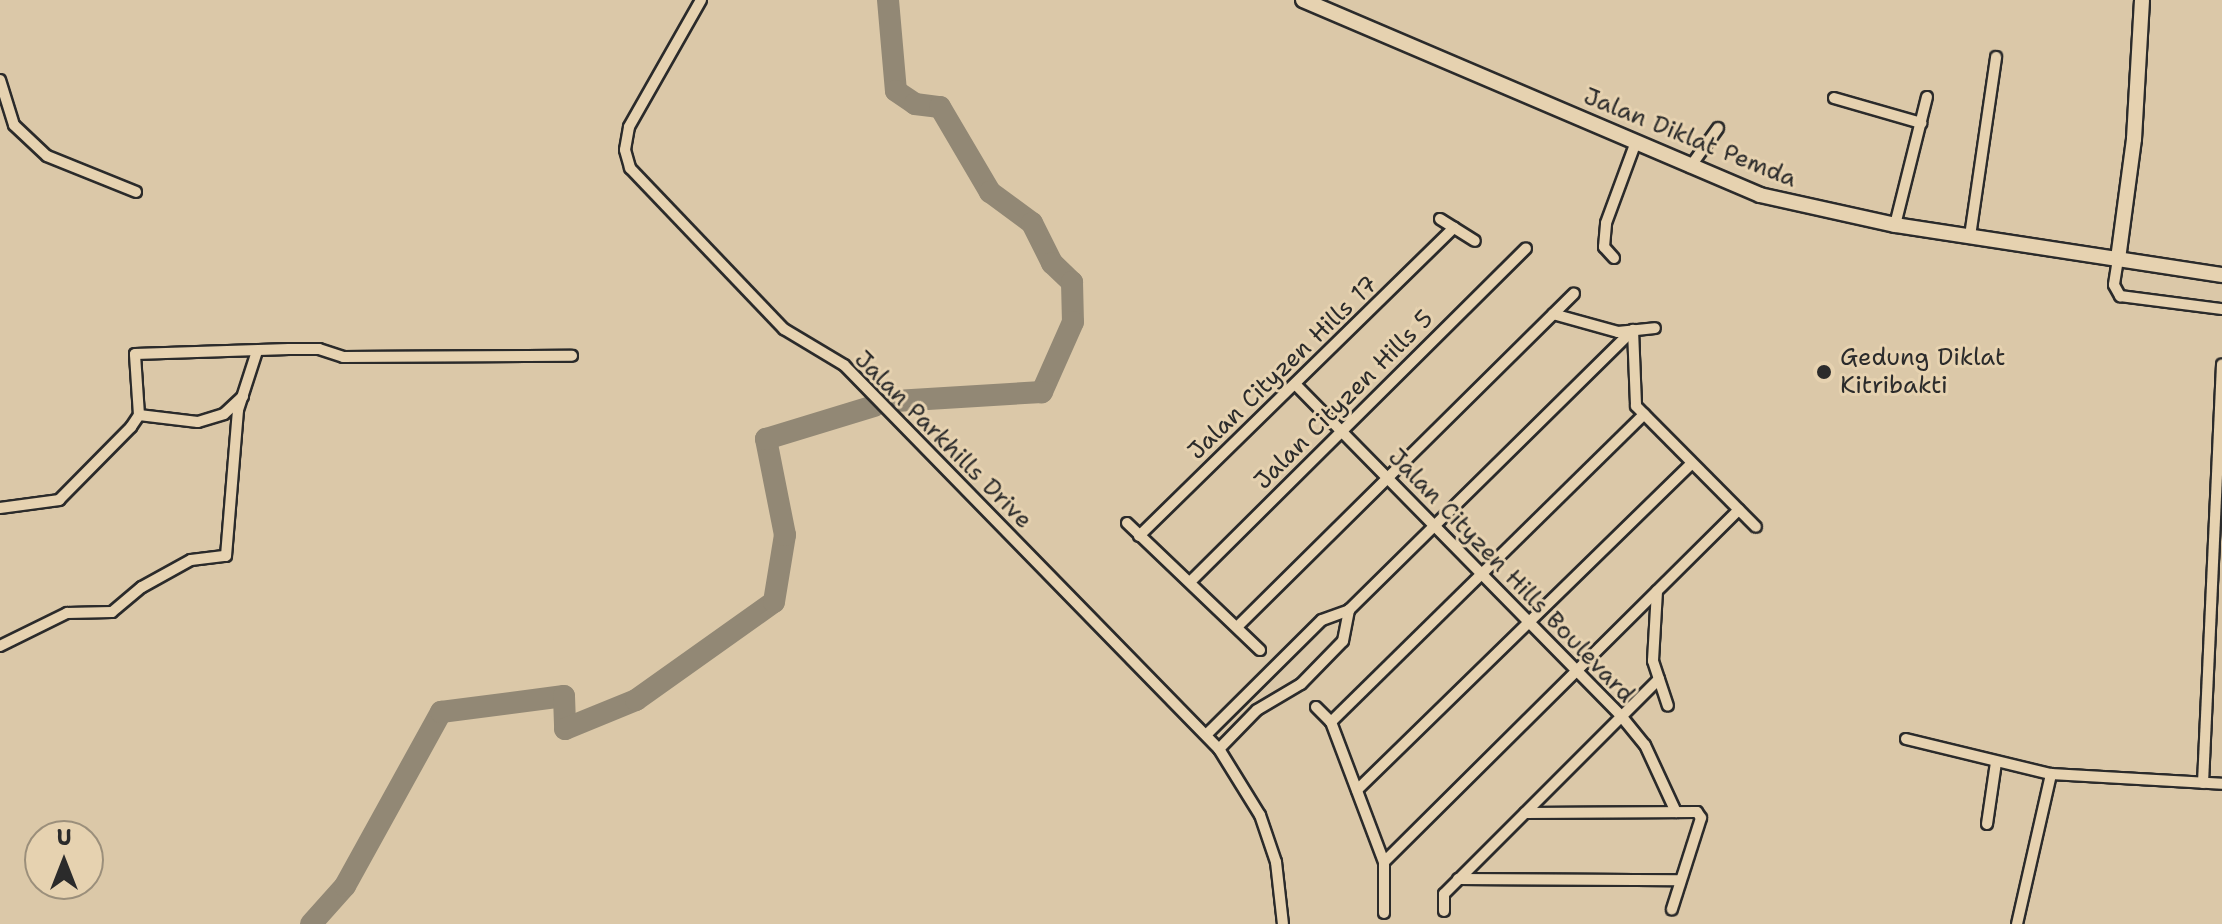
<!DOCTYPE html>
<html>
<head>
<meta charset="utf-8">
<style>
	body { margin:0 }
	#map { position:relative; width:2222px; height:924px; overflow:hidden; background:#dbc8a8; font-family:"Shantell Sans",sans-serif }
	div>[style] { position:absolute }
	.river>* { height:22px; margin:-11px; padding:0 11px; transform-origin:11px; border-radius:11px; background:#928875 }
	.roads { filter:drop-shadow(2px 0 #2b2b2b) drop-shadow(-2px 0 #2b2b2b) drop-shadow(0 2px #2b2b2b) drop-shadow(0 -2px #2b2b2b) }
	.street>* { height:10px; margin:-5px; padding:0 5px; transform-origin:5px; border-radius:5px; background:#e6d2b0 }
	.secondary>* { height:14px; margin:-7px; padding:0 7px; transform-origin:7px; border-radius:7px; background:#e6d2b0 }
	.dots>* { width:22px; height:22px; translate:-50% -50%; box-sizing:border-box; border:4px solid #e6d2b0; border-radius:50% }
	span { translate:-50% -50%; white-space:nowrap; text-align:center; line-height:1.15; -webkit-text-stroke:6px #e6d2b0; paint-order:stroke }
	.street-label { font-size:24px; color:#2b2b2b }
	.poi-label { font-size:24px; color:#2b2b2b }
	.left { translate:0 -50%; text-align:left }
	.north { position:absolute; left:24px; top:820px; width:80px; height:80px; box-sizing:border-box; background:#e6d2b0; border:2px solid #9b8f7b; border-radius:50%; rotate:0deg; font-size:22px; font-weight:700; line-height:32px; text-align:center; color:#2b2b2b }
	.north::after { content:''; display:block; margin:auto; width:28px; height:36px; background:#2b2b2b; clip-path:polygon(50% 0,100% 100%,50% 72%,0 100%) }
</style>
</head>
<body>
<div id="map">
	<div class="river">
		<i style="left:888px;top:0;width:91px;rotate:85deg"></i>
		<i style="left:896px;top:91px;width:23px;rotate:34deg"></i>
		<i style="left:915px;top:104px;width:25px;rotate:7deg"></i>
		<i style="left:940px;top:107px;width:99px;rotate:59.5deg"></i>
		<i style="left:990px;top:192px;width:52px;rotate:36.4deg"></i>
		<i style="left:1032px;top:223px;width:45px;rotate:63.4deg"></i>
		<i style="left:1052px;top:263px;width:28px;rotate:44deg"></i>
		<i style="left:1072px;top:282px;width:40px;rotate:88.6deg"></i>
		<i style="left:1073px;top:322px;width:77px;rotate:113.9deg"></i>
		<i style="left:1042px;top:392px;width:147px;rotate:176.5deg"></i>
		<i style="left:311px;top:924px;width:51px;rotate:-48.2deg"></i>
		<i style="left:345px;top:886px;width:199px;rotate:-61.1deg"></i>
		<i style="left:441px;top:712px;width:124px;rotate:-7.4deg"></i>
		<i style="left:564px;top:696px;width:33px;rotate:88deg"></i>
		<i style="left:565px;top:729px;width:77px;rotate:-22.2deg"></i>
		<i style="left:636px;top:700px;width:169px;rotate:-35.4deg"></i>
		<i style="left:774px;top:602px;width:68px;rotate:-80.7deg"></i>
		<i style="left:785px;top:535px;width:98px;rotate:-101.2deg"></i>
		<i style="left:766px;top:439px;width:113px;rotate:-17deg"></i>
	</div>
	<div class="roads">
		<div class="street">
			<i style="left:701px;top:0;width:146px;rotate:119.6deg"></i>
			<i style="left:629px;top:127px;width:23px;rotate:100deg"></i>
			<i style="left:625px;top:150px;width:19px;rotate:74deg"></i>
			<i style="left:630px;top:168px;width:223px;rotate:46.3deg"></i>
			<i style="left:784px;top:329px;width:70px;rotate:31deg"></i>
			<i style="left:844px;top:365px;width:537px;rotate:45.68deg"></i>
			<i style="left:1219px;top:749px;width:78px;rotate:58.2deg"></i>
			<i style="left:1260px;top:815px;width:50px;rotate:71.2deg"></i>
			<i style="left:1276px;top:862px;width:62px;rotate:83.6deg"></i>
			<i style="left:0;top:80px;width:47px;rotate:72.7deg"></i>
			<i style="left:14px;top:125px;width:45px;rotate:43.2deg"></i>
			<i style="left:47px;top:156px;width:96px;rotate:22deg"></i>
			<i style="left:1834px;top:98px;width:91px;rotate:16deg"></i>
			<i style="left:1690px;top:167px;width:48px;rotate:-54.3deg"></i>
			<i style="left:1440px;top:219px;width:41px;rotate:32.2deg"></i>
			<i style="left:1895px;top:225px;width:132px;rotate:-76deg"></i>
			<i style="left:1970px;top:236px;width:181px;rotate:-81.7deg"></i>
			<i style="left:1614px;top:258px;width:15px;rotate:-132deg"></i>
			<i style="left:1604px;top:247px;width:24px;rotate:-85deg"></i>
			<i style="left:1606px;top:223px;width:86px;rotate:-69.7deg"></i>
			<i style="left:2118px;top:259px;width:26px;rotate:99deg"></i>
			<i style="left:2114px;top:285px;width:13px;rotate:61deg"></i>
			<i style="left:2120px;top:296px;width:103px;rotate:7.3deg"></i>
			<i style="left:1553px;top:314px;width:67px;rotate:15.5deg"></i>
			<i style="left:1618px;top:332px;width:37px;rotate:-6deg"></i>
			<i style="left:1633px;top:330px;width:76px;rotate:87.7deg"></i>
			<i style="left:1636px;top:406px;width:170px;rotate:45.2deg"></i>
			<i style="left:1295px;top:384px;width:467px;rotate:45.5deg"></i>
			<i style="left:1622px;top:717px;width:36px;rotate:51deg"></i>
			<i style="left:1645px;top:745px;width:74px;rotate:65.2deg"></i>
			<i style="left:139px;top:415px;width:59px;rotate:6.8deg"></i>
			<i style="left:198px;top:422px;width:27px;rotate:-17deg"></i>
			<i style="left:224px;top:414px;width:26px;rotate:-43deg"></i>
			<i style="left:0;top:508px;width:60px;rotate:-7.7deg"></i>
			<i style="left:59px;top:500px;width:103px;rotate:-45.4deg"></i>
			<i style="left:131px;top:427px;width:14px;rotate:-56deg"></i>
			<i style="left:139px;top:415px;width:61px;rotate:-93.8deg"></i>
			<i style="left:135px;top:354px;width:154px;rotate:-1.9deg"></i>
			<i style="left:289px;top:349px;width:30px"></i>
			<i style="left:319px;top:349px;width:25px;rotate:18deg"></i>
			<i style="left:343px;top:357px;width:229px;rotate:-0.3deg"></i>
			<i style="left:1127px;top:523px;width:184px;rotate:43.7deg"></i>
			<i style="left:1139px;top:536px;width:441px;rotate:-44.4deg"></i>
			<i style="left:1191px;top:581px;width:472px;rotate:-44.8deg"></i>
			<i style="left:1657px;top:591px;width:70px;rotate:93.3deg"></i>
			<i style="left:1653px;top:661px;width:47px;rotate:71.6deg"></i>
			<i style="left:1237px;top:627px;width:474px;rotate:-44.7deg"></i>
			<i style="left:0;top:646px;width:75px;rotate:-26.2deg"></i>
			<i style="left:67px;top:613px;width:45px;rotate:-1.3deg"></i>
			<i style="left:112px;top:612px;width:39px;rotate:-40deg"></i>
			<i style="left:142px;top:587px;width:56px;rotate:-28.9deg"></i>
			<i style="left:191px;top:560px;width:35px;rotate:-7deg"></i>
			<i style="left:226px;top:556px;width:146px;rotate:-85.3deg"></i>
			<i style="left:238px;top:410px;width:62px;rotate:-72.1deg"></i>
			<i style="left:1316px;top:707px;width:21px;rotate:45deg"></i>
			<i style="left:1331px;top:722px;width:150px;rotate:69.3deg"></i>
			<i style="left:1384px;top:862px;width:51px;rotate:90deg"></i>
			<i style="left:1331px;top:722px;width:439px;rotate:-44.5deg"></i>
			<i style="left:1206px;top:735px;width:163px;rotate:-44.8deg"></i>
			<i style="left:1322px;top:620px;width:29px;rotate:-20deg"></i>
			<i style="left:1349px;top:610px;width:399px;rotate:-44.6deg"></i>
			<i style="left:1906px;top:739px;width:149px;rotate:13.6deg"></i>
			<i style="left:2051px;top:774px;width:171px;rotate:3.3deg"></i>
			<i style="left:1219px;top:749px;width:54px;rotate:-45.7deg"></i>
			<i style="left:1257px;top:710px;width:51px;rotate:-30.6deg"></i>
			<i style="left:1301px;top:684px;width:60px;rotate:-45.7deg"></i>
			<i style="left:1343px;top:641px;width:32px;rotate:-79deg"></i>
			<i style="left:2203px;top:783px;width:419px;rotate:-87.4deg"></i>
			<i style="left:1357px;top:790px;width:468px;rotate:-44.3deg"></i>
			<i style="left:1525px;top:813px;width:172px;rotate:-0.3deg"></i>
			<i style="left:1697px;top:812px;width:7px;rotate:56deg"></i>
			<i style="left:1701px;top:818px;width:96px;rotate:107.7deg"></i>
			<i style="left:1987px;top:824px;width:63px;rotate:-81.7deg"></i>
			<i style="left:1384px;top:862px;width:500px;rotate:-44.8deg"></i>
			<i style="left:1458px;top:879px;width:221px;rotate:0.3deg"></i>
			<i style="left:1444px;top:911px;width:17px;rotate:-90deg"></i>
			<i style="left:1444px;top:894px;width:304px;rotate:-45deg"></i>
			<i style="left:2017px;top:924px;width:154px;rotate:-77.2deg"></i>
		</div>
		<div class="secondary">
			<i style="left:1303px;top:0;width:497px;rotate:23.1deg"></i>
			<i style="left:1760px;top:195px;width:138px;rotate:12.5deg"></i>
			<i style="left:1895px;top:225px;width:331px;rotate:8.7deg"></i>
			<i style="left:2118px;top:259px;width:121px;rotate:-82.4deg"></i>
			<i style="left:2134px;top:139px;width:139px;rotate:-86.7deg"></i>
		</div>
	</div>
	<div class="dots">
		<i style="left:1824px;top:372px;background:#2b2b2b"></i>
	</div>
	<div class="street-label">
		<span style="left:1690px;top:138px;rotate:22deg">Jalan Diklat Pemda</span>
		<span style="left:1283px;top:368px;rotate:-44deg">Jalan Cityzen Hills 17</span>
		<span style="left:1344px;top:400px;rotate:-45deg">Jalan Cityzen Hills 5</span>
		<span style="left:943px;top:440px;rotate:45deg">Jalan Parkhills Drive</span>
		<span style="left:1511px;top:576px;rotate:46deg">Jalan Cityzen Hills Boulevard</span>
	</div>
	<div class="poi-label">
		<span class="left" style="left:1840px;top:372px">Gedung Diklat<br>Kitribakti</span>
	</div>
	<div class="north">U</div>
</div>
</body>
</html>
